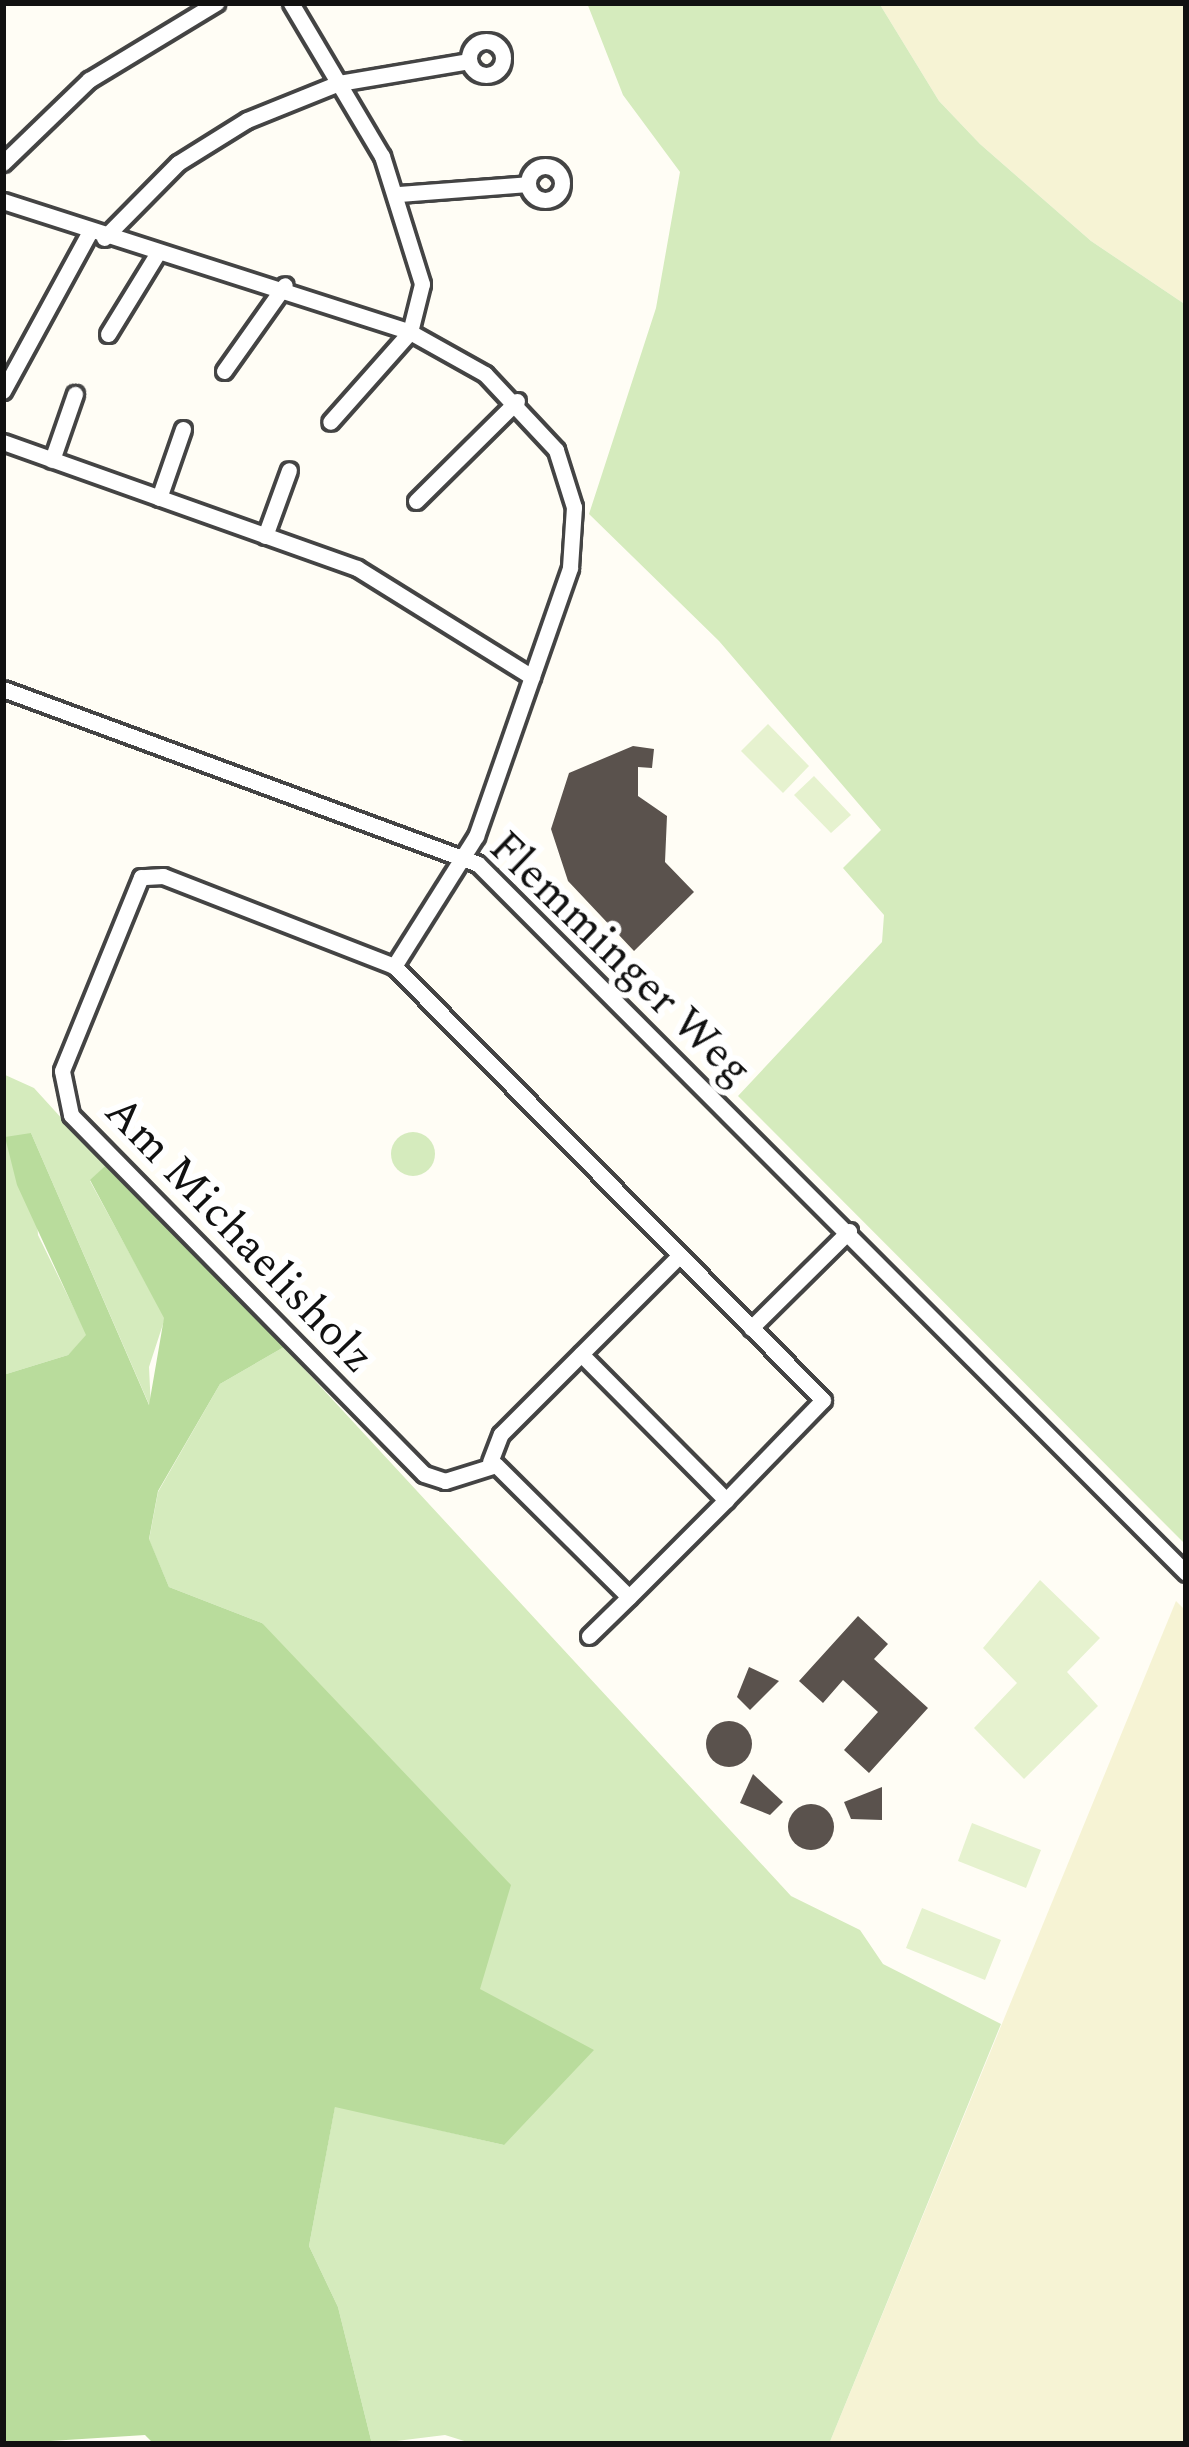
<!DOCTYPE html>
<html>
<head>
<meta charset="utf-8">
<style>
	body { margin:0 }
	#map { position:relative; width:1189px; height:2447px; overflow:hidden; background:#fffdf5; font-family:Spectral,serif }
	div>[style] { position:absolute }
	.farmland>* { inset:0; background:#f6f3d4 }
	.green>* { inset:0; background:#d5ebbd }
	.round { border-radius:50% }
	.forest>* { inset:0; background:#b9dc9c }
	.pitch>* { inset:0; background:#e6f2cf }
	.building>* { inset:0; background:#5a524d }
	.roads { filter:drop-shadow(3px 0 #444) drop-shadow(-3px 0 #444) drop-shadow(0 3px #444) drop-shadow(0 -3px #444) }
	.minor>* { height:15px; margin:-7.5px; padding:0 7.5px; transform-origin:7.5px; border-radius:7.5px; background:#fff }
	.minor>.ring { margin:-7.5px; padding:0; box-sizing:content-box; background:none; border:15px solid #fff; border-radius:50% }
	span { translate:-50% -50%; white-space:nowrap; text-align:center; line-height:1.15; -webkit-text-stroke:12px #fff; paint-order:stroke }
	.street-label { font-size:45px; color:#111 }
	.frame { position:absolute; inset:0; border:6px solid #111; pointer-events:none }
</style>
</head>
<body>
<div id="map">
	<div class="farmland">
		<i style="clip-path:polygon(879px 3px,1186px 3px,1186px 305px,1091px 241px,980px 144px,939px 101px)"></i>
		<i style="clip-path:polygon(1176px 1601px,1186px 1611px,1186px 2444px,829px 2444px)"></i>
	</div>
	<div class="green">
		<i style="clip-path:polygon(587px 3px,879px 3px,939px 101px,980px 144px,1091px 241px,1186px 305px,1186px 1545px,738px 1096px,882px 942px,884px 915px,843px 868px,881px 830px,719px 641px,589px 514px,656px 308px,680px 172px,623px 95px)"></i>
		<i style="clip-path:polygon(3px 1074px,34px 1088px,105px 1166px,90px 1181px,165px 1318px,149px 1367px,151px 1409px,31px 1133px,38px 1235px,87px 1335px,68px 1355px,3px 1375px)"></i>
		<i class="round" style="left:391px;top:1132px;width:44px;height:44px"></i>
		<i style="clip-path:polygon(284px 1347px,791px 1896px,860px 1930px,883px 1964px,1001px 2024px,829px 2444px,474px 2444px,445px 2435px,372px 2444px,338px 2307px,309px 2246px,335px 2106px,504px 2145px,480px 1989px,262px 1623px,169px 1587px,149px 1540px,158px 1492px,220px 1384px)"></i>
	</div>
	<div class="forest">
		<i style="clip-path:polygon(31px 1133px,149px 1405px,164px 1318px,90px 1180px,105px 1166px,284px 1347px,220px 1384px,158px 1491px,149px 1539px,169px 1587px,262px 1623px,511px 1885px,480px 1989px,594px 2050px,504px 2145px,335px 2107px,309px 2246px,338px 2307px,372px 2444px,154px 2444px,145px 2435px,3px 2444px,3px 1375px,68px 1355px,86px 1335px,17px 1185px,5px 1137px)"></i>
	</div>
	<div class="pitch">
		<i style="clip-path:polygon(768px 724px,809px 766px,783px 793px,741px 751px)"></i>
		<i style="clip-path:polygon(814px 776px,851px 815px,831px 833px,794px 795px)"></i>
		<i style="clip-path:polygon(1040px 1580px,1100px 1638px,1067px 1672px,1098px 1706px,1024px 1779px,974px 1728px,1017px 1683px,983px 1648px)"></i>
		<i style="clip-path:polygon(972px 1823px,1041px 1850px,1026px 1888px,958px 1861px)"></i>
		<i style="clip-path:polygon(922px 1908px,1001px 1940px,985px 1980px,906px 1948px)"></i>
	</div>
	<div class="building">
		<i style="clip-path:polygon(633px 746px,654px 749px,652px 768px,638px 767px,638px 796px,667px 816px,665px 862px,694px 892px,634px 951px,568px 881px,551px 829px,569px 773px)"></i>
		<i style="clip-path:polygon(858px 1616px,888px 1644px,874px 1659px,928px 1708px,869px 1773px,844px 1750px,878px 1712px,843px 1680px,823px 1703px,799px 1681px)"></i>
		<i style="clip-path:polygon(749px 1667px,779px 1681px,750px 1710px,737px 1697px)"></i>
		<i class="round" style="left:706px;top:1721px;width:46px;height:46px"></i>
		<i style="clip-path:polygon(753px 1774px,783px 1802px,770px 1815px,740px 1803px)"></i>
		<i style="clip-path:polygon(882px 1787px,882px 1820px,851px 1819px,844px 1802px)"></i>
		<i class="round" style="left:788px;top:1804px;width:46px;height:46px"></i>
	</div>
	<div class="roads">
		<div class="minor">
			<i style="left:291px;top:3px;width:178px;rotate:59.3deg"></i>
			<i style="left:382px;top:156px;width:134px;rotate:72.6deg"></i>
			<i style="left:422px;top:284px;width:49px;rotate:104deg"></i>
			<i style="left:410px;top:332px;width:120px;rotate:131.6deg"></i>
			<i class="ring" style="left:469px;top:41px;width:19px;height:19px"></i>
			<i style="left:3px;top:163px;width:120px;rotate:-44deg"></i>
			<i style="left:89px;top:80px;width:149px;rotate:-31.2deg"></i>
			<i class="ring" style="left:528px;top:166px;width:19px;height:19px"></i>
			<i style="left:399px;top:194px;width:129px;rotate:-4.4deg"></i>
			<i style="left:3px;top:201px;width:428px;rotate:17.8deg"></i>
			<i style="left:410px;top:332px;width:86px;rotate:29.2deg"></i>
			<i style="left:485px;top:374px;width:104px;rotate:46.9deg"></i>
			<i style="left:556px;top:450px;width:60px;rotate:72.5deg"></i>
			<i style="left:574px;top:507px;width:61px;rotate:93.8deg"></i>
			<i style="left:570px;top:568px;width:284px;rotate:109.3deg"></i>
			<i style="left:476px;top:836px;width:154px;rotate:122.2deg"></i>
			<i style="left:104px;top:238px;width:105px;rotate:-45.4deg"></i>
			<i style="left:178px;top:163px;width:81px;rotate:-31.9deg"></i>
			<i style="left:247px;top:120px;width:99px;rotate:-21.9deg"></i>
			<i style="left:339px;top:83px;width:132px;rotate:-9.6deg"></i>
			<i style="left:108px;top:334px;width:94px;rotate:-58.5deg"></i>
			<i style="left:224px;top:371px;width:105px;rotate:-54.7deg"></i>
			<i style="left:3px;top:391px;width:180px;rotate:-61.4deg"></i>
			<i style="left:3px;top:442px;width:376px;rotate:19.6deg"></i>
			<i style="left:357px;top:568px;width:206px;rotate:31.9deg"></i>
			<i style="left:52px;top:460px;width:70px;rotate:-70.8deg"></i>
			<i style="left:159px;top:498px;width:73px;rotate:-70.8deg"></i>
			<i style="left:416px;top:501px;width:142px;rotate:-44.7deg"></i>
			<i style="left:265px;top:536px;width:70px;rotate:-70deg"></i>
			<i style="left:3px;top:689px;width:506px;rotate:20.22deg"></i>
			<i style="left:478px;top:864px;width:1002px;rotate:45.04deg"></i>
			<i style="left:751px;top:1328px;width:138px;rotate:-44.7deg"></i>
			<i style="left:581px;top:1354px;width:206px;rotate:45.2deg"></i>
			<i style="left:490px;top:1462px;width:30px;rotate:-69deg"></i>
			<i style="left:501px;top:1434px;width:252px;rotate:-45deg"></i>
			<i style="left:589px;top:1636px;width:56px;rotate:-44.3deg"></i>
			<i style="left:629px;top:1597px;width:137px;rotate:-45deg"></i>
			<i style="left:726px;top:1500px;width:139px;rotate:-45.9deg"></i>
			<i style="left:823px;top:1400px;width:610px;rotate:-134.67deg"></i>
			<i style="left:394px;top:966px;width:248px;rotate:-158.7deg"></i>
			<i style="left:163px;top:876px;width:22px;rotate:177deg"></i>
			<i style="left:141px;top:877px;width:209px;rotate:112.2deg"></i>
			<i style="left:62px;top:1071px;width:45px;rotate:78.4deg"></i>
			<i style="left:71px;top:1115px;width:503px;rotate:45.48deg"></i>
			<i style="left:424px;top:1474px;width:22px;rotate:18deg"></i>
			<i style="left:445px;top:1481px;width:53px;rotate:-17.4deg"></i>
			<i style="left:496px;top:1465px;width:187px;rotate:44.8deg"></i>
		</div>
	</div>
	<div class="street-label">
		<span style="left:620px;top:959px;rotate:44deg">Flemminger Weg</span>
		<span style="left:239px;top:1235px;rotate:46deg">Am Michaelisholz</span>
	</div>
	<div class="frame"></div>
</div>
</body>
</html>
